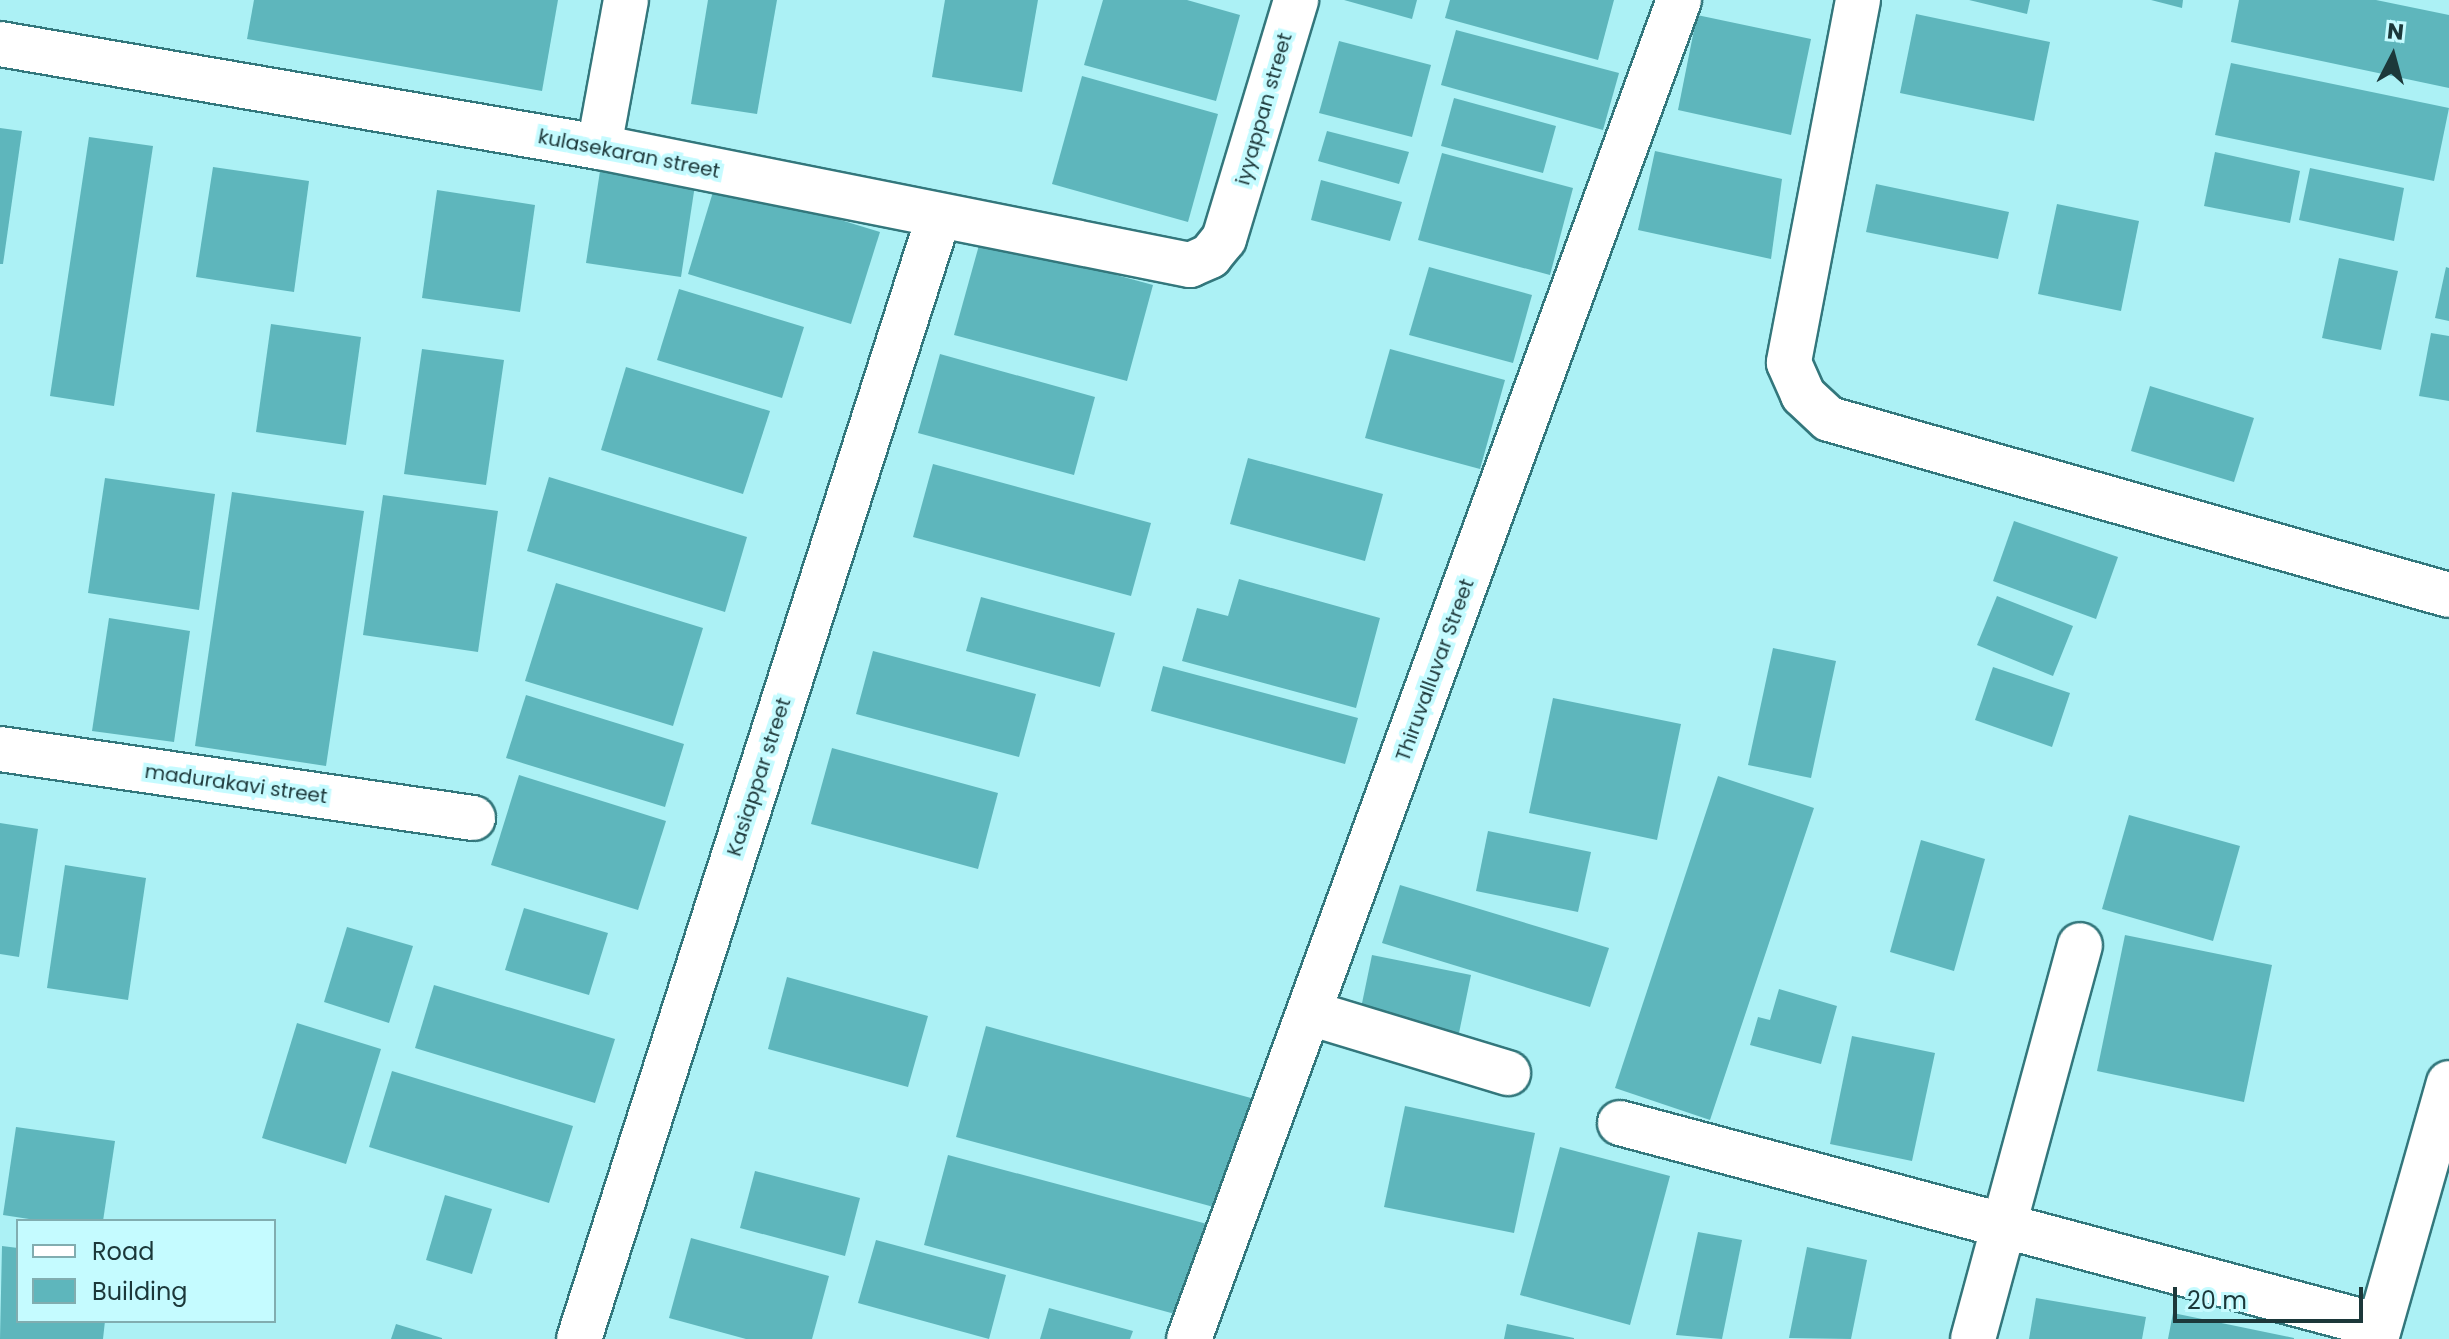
<!DOCTYPE html>
<html>
<head>
<meta charset="utf-8">
<style>
	body { margin:0 }
	#map { position:relative; width:2449px; height:1339px; overflow:hidden; background:#acf1f5; font-family:Poppins,sans-serif }
	div>[style] { position:absolute }
	.building>* { inset:0; background:#5eb6bc }
	.roads { filter:drop-shadow(2px 0 #33777c) drop-shadow(-2px 0 #33777c) drop-shadow(0 2px #33777c) drop-shadow(0 -2px #33777c) }
	.street>* { height:44px; margin:-22px; padding:0 22px; transform-origin:22px; border-radius:22px; background:#fff }
	span { translate:-50% -50%; white-space:nowrap; text-align:center; line-height:1.15; -webkit-text-stroke:8px #c5fbff; paint-order:stroke }
	.street-label { font-size:20px; color:#1c383a }
	.legend { position:absolute; left:16px; top:1219px; width:260px; height:104px; box-sizing:border-box; background:#c5fbff; border:2px solid #81adb0; margin:0; padding:10px 14px; list-style:none; font-size:24px; color:#1c383a }
	.legend li { display:flex; align-items:center; gap:16px; height:40px }
	.legend b { width:40px; border:2px solid #81adb0 }
	.north { position:absolute; left:2353px; top:16px; width:80px; height:80px; -webkit-text-stroke:6px #c5fbff; paint-order:stroke; rotate:6deg; font-size:22px; font-weight:700; line-height:32px; text-align:center; color:#1c383a }
	.north::after { content:''; display:block; margin:auto; width:28px; height:36px; background:#1c383a; clip-path:polygon(50% 0,100% 100%,50% 72%,0 100%) }
	.scale { position:absolute; left:2173px; top:1287px; width:190px; height:36px; box-sizing:border-box; border:4px solid #1c383a; border-top:0; padding-left:10px; font-size:24px; line-height:28px; white-space:nowrap; color:#1c383a; -webkit-text-stroke:6px #c5fbff; paint-order:stroke }
</style>
</head>
<body>
<div id="map">
	<div class="building">
		<i style="clip-path:polygon(254px 0,558px 0,542px 91px,247px 39px)"></i>
		<i style="clip-path:polygon(708px 0,777px 0,757px 114px,691px 104px)"></i>
		<i style="clip-path:polygon(945px 0,1038px 0,1022px 92px,932px 77px)"></i>
		<i style="clip-path:polygon(1103px 0,1187px 0,1240px 15px,1216px 101px,1084px 65px)"></i>
		<i style="clip-path:polygon(1344px 0,1417px 0,1412px 19px)"></i>
		<i style="clip-path:polygon(1450px 0,1614px 0,1598px 60px,1445px 18px)"></i>
		<i style="clip-path:polygon(1969px 0,2030px 0,2027px 14px)"></i>
		<i style="clip-path:polygon(2151px 0,2183px 0,2182px 8px)"></i>
		<i style="clip-path:polygon(2239px 0,2376px 0,2449px 15px,2449px 88px,2231px 42px)"></i>
		<i style="clip-path:polygon(1916px 14px,2050px 42px,2034px 121px,1900px 93px)"></i>
		<i style="clip-path:polygon(1697px 15px,1811px 39px,1791px 135px,1678px 110px)"></i>
		<i style="clip-path:polygon(1456px 30px,1619px 73px,1603px 130px,1441px 85px)"></i>
		<i style="clip-path:polygon(1339px 41px,1431px 65px,1412px 137px,1319px 113px)"></i>
		<i style="clip-path:polygon(2231px 63px,2449px 108px,2434px 181px,2215px 135px)"></i>
		<i style="clip-path:polygon(1082px 76px,1218px 114px,1188px 222px,1052px 184px)"></i>
		<i style="clip-path:polygon(1454px 98px,1556px 126px,1543px 173px,1441px 146px)"></i>
		<i style="clip-path:polygon(0 128px,22px 131px,3px 264px,0 264px)"></i>
		<i style="clip-path:polygon(1327px 131px,1409px 152px,1399px 184px,1318px 161px)"></i>
		<i style="clip-path:polygon(89px 137px,153px 146px,114px 406px,50px 396px)"></i>
		<i style="clip-path:polygon(1655px 151px,1782px 179px,1771px 259px,1638px 230px)"></i>
		<i style="clip-path:polygon(2215px 152px,2300px 171px,2290px 223px,2204px 206px)"></i>
		<i style="clip-path:polygon(1442px 153px,1573px 188px,1550px 275px,1418px 240px)"></i>
		<i style="clip-path:polygon(213px 167px,309px 181px,294px 292px,196px 277px)"></i>
		<i style="clip-path:polygon(2310px 168px,2404px 188px,2394px 241px,2299px 220px)"></i>
		<i style="clip-path:polygon(600px 171px,695px 185px,681px 277px,586px 263px)"></i>
		<i style="clip-path:polygon(1321px 180px,1402px 202px,1390px 241px,1311px 220px)"></i>
		<i style="clip-path:polygon(716px 182px,880px 232px,851px 324px,688px 274px)"></i>
		<i style="clip-path:polygon(1876px 184px,2009px 212px,1998px 259px,1866px 232px)"></i>
		<i style="clip-path:polygon(437px 190px,535px 205px,520px 312px,422px 298px)"></i>
		<i style="clip-path:polygon(2057px 204px,2139px 221px,2121px 311px,2038px 294px)"></i>
		<i style="clip-path:polygon(981px 238px,1153px 285px,1127px 381px,954px 335px)"></i>
		<i style="clip-path:polygon(2339px 258px,2398px 271px,2381px 350px,2322px 338px)"></i>
		<i style="clip-path:polygon(1429px 267px,1532px 295px,1513px 363px,1409px 335px)"></i>
		<i style="clip-path:polygon(2446px 267px,2449px 268px,2449px 321px,2435px 318px)"></i>
		<i style="clip-path:polygon(679px 289px,804px 327px,782px 398px,657px 360px)"></i>
		<i style="clip-path:polygon(271px 324px,361px 337px,346px 445px,256px 432px)"></i>
		<i style="clip-path:polygon(2431px 333px,2449px 336px,2449px 401px,2419px 396px)"></i>
		<i style="clip-path:polygon(422px 349px,504px 360px,486px 485px,404px 474px)"></i>
		<i style="clip-path:polygon(1390px 349px,1505px 380px,1480px 469px,1365px 438px)"></i>
		<i style="clip-path:polygon(940px 354px,1095px 397px,1074px 475px,918px 433px)"></i>
		<i style="clip-path:polygon(626px 367px,770px 411px,743px 494px,601px 450px)"></i>
		<i style="clip-path:polygon(2150px 386px,2254px 418px,2234px 482px,2131px 451px)"></i>
		<i style="clip-path:polygon(1248px 458px,1383px 494px,1365px 561px,1230px 524px)"></i>
		<i style="clip-path:polygon(933px 464px,1151px 523px,1131px 596px,913px 537px)"></i>
		<i style="clip-path:polygon(549px 477px,747px 537px,725px 612px,527px 551px)"></i>
		<i style="clip-path:polygon(105px 478px,215px 494px,199px 610px,88px 593px)"></i>
		<i style="clip-path:polygon(232px 492px,364px 511px,326px 766px,195px 746px)"></i>
		<i style="clip-path:polygon(383px 495px,498px 511px,478px 652px,363px 635px)"></i>
		<i style="clip-path:polygon(2014px 521px,2118px 557px,2096px 619px,1993px 581px)"></i>
		<i style="clip-path:polygon(1239px 579px,1380px 618px,1356px 708px,1182px 661px,1197px 608px,1228px 616px)"></i>
		<i style="clip-path:polygon(556px 583px,703px 628px,673px 726px,525px 681px)"></i>
		<i style="clip-path:polygon(1997px 596px,2073px 626px,2053px 676px,1977px 645px)"></i>
		<i style="clip-path:polygon(981px 597px,1115px 633px,1100px 687px,966px 651px)"></i>
		<i style="clip-path:polygon(109px 618px,190px 631px,174px 742px,92px 731px)"></i>
		<i style="clip-path:polygon(1773px 648px,1836px 661px,1811px 778px,1748px 765px)"></i>
		<i style="clip-path:polygon(873px 651px,1036px 694px,1019px 757px,856px 714px)"></i>
		<i style="clip-path:polygon(1163px 666px,1358px 718px,1345px 764px,1151px 711px)"></i>
		<i style="clip-path:polygon(1993px 667px,2070px 693px,2052px 747px,1975px 720px)"></i>
		<i style="clip-path:polygon(526px 695px,684px 744px,665px 807px,506px 758px)"></i>
		<i style="clip-path:polygon(1553px 698px,1681px 724px,1657px 840px,1529px 813px)"></i>
		<i style="clip-path:polygon(832px 748px,998px 793px,978px 869px,811px 824px)"></i>
		<i style="clip-path:polygon(519px 775px,666px 821px,638px 910px,491px 865px)"></i>
		<i style="clip-path:polygon(1718px 776px,1814px 808px,1710px 1120px,1615px 1088px)"></i>
		<i style="clip-path:polygon(2129px 815px,2240px 846px,2213px 941px,2102px 909px)"></i>
		<i style="clip-path:polygon(0 823px,38px 829px,19px 957px,0 954px)"></i>
		<i style="clip-path:polygon(1488px 831px,1591px 852px,1578px 912px,1476px 891px)"></i>
		<i style="clip-path:polygon(1921px 840px,1985px 859px,1954px 971px,1890px 952px)"></i>
		<i style="clip-path:polygon(65px 865px,146px 878px,128px 1000px,47px 988px)"></i>
		<i style="clip-path:polygon(1400px 885px,1609px 948px,1590px 1007px,1382px 943px)"></i>
		<i style="clip-path:polygon(524px 908px,608px 933px,589px 995px,505px 970px)"></i>
		<i style="clip-path:polygon(347px 927px,413px 946px,389px 1023px,324px 1002px)"></i>
		<i style="clip-path:polygon(2125px 935px,2272px 965px,2244px 1102px,2097px 1071px)"></i>
		<i style="clip-path:polygon(1372px 955px,1471px 975px,1459px 1033px,1360px 1013px)"></i>
		<i style="clip-path:polygon(787px 977px,928px 1016px,908px 1087px,768px 1049px)"></i>
		<i style="clip-path:polygon(434px 985px,615px 1039px,595px 1103px,415px 1048px)"></i>
		<i style="clip-path:polygon(1779px 989px,1837px 1006px,1821px 1064px,1750px 1045px,1758px 1017px,1770px 1020px)"></i>
		<i style="clip-path:polygon(297px 1023px,381px 1049px,346px 1164px,262px 1138px)"></i>
		<i style="clip-path:polygon(986px 1026px,1251px 1098px,1221px 1209px,956px 1137px)"></i>
		<i style="clip-path:polygon(1852px 1036px,1935px 1053px,1912px 1161px,1830px 1144px)"></i>
		<i style="clip-path:polygon(392px 1071px,573px 1126px,549px 1203px,369px 1147px)"></i>
		<i style="clip-path:polygon(1405px 1106px,1535px 1133px,1514px 1233px,1384px 1207px)"></i>
		<i style="clip-path:polygon(16px 1127px,115px 1141px,103px 1221px,42px 1221px,3px 1215px)"></i>
		<i style="clip-path:polygon(1560px 1147px,1670px 1176px,1630px 1325px,1520px 1295px)"></i>
		<i style="clip-path:polygon(948px 1155px,1207px 1224px,1182px 1316px,924px 1245px)"></i>
		<i style="clip-path:polygon(755px 1171px,860px 1198px,845px 1256px,740px 1228px)"></i>
		<i style="clip-path:polygon(445px 1195px,492px 1209px,472px 1274px,426px 1260px)"></i>
		<i style="clip-path:polygon(1698px 1232px,1742px 1240px,1722px 1339px,1676px 1335px)"></i>
		<i style="clip-path:polygon(691px 1238px,829px 1276px,812px 1339px,746px 1339px,669px 1318px)"></i>
		<i style="clip-path:polygon(876px 1240px,1006px 1275px,989px 1339px,858px 1303px)"></i>
		<i style="clip-path:polygon(2px 1246px,18px 1248px,18px 1321px,105px 1321px,103px 1339px,0 1339px)"></i>
		<i style="clip-path:polygon(1807px 1247px,1867px 1260px,1851px 1339px,1789px 1338px)"></i>
		<i style="clip-path:polygon(2036px 1298px,2146px 1317px,2142px 1339px,2029px 1339px)"></i>
		<i style="clip-path:polygon(1049px 1308px,1133px 1331px,1130px 1339px,1040px 1339px)"></i>
		<i style="clip-path:polygon(2173px 1313px,2294px 1338px,2294px 1339px,2168px 1339px)"></i>
		<i style="clip-path:polygon(396px 1324px,442px 1338px,442px 1339px,391px 1339px)"></i>
		<i style="clip-path:polygon(1507px 1324px,1574px 1338px,1574px 1339px,1504px 1339px)"></i>
	</div>
	<div class="roads">
		<div class="street">
			<i style="left:1858px;top:0;width:369px;rotate:100.8deg"></i>
			<i style="left:1789px;top:363px;width:35px;rotate:66deg"></i>
			<i style="left:1803px;top:395px;width:35px;rotate:43deg"></i>
			<i style="left:1829px;top:419px;width:644px;rotate:15.85deg"></i>
			<i style="left:0;top:44px;width:608px;rotate:9.76deg"></i>
			<i style="left:599px;top:147px;width:603px;rotate:11.29deg"></i>
			<i style="left:1190px;top:265px;width:22px;rotate:-24deg"></i>
			<i style="left:1210px;top:256px;width:22px;rotate:-51deg"></i>
			<i style="left:1224px;top:239px;width:250px;rotate:-73.2deg"></i>
			<i style="left:599px;top:147px;width:149px;rotate:-79.6deg"></i>
			<i style="left:0;top:749px;width:478px;rotate:8.3deg"></i>
			<i style="left:1310px;top:1013px;width:207px;rotate:16.9deg"></i>
			<i style="left:1620px;top:1123px;width:786px;rotate:14.97deg"></i>
			<i style="left:579px;top:1339px;width:1179px;rotate:-72.23deg"></i>
			<i style="left:1189px;top:1339px;width:1426px;rotate:-69.9deg"></i>
			<i style="left:1973px;top:1339px;width:408px;rotate:-74.8deg"></i>
			<i style="left:2376px;top:1339px;width:266px;rotate:-74.1deg"></i>
		</div>
	</div>
	<div class="street-label">
		<span style="left:1264px;top:109px;rotate:-74deg">iyyappan street</span>
		<span style="left:629px;top:154px;rotate:11deg">kulasekaran street</span>
		<span style="left:1435px;top:670px;rotate:-70deg">Thiruvalluvar Street</span>
		<span style="left:759px;top:777px;rotate:-72deg">Kasiappar street</span>
		<span style="left:236px;top:784px;rotate:8deg">madurakavi street</span>
	</div>
	<ul class="legend">
	<li><b style="height:10px;background:#fff"></b>Road</li>
	<li><b style="height:22px;background:#5eb6bc"></b>Building</li>
	</ul>
	<div class="north">N</div>
	<div class="scale">20 m</div>
</div>
</body>
</html>
